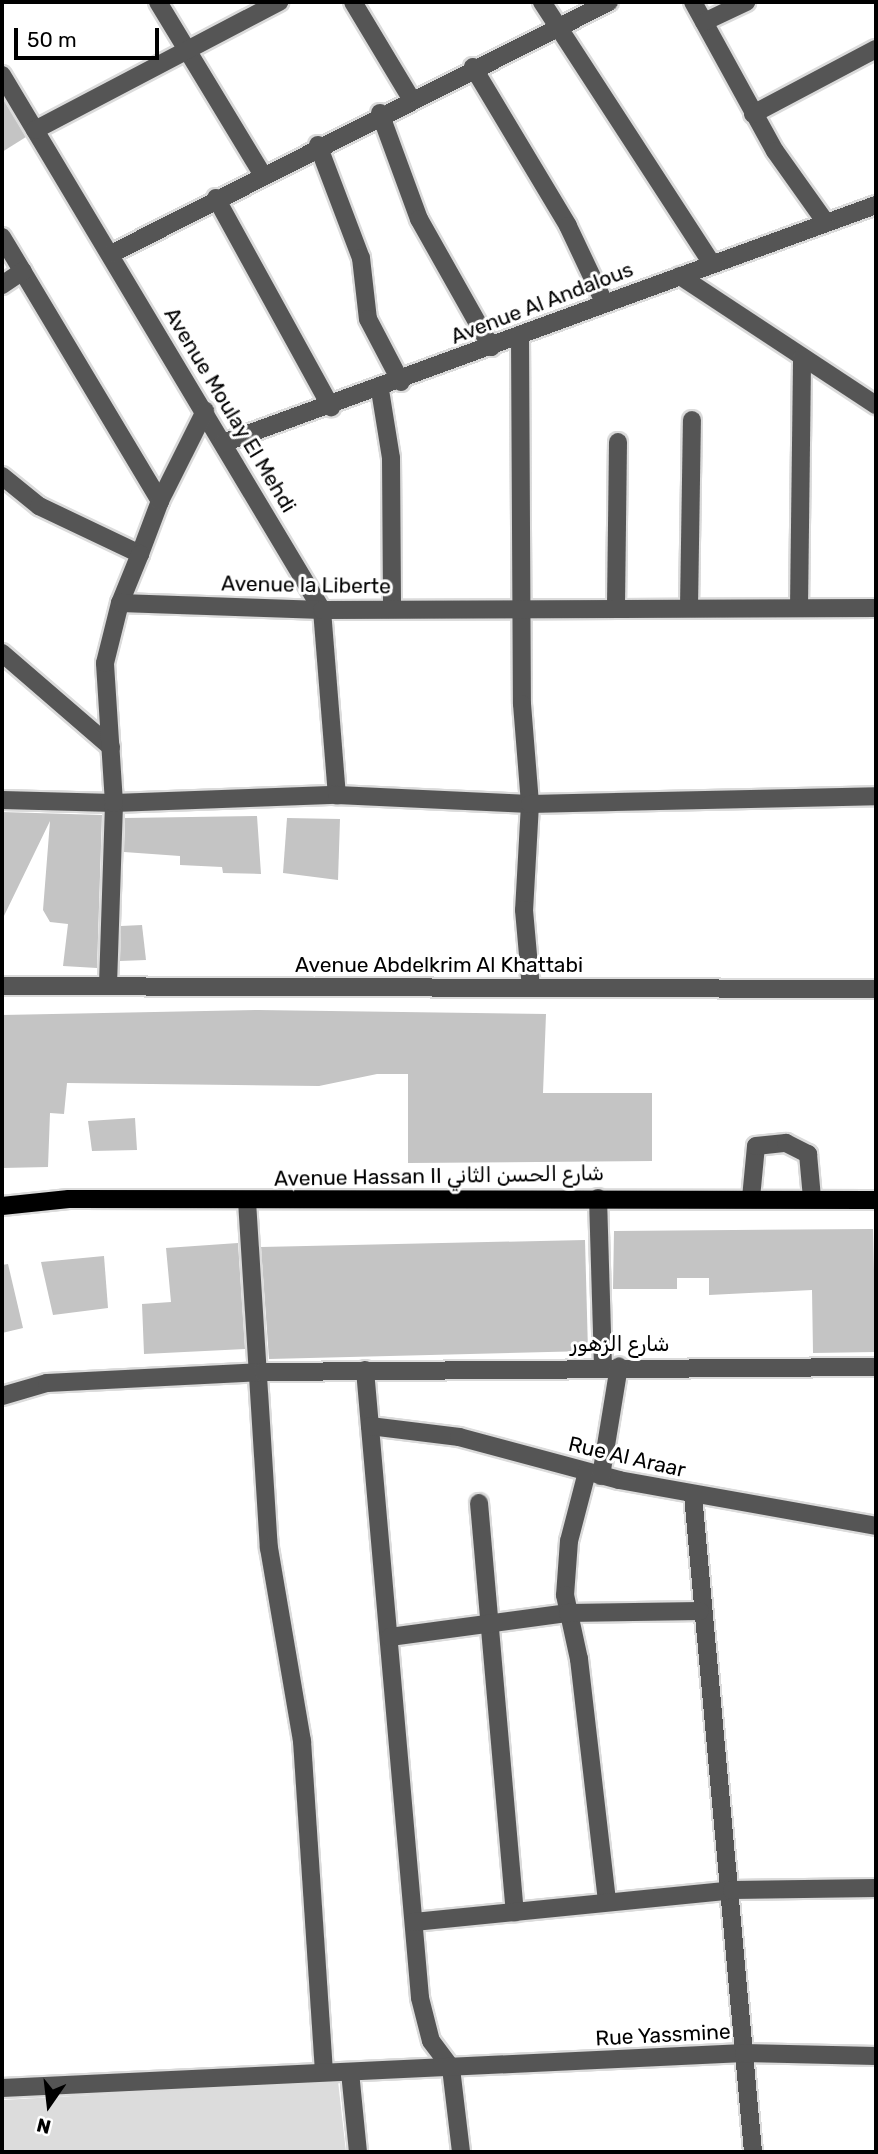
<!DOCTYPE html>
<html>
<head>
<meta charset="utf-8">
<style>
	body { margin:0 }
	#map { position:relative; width:878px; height:2154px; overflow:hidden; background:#fff; font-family:Rubik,"Noto Naskh Arabic",sans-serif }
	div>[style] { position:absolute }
	.green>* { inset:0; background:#dcdcdc }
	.building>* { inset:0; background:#c4c4c4 }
	.roads { filter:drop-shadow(2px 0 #dbdbdb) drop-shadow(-2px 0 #dbdbdb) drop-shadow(0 2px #dbdbdb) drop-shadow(0 -2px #dbdbdb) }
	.minor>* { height:18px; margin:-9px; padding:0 9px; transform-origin:9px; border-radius:9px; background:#555 }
	.major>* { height:18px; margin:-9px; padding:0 9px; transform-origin:9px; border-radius:9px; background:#000 }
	span { translate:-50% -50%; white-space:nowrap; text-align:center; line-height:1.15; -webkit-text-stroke:6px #fff; paint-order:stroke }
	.street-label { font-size:21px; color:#000 }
	.frame { position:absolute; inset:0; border:4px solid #000; pointer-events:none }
	.north { position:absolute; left:14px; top:2070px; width:70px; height:70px; -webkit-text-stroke:5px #fff; paint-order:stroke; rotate:194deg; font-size:19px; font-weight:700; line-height:28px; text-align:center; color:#000 }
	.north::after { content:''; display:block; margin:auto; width:24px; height:32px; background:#000; clip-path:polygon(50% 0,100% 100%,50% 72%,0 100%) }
	.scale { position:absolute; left:14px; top:28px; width:145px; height:32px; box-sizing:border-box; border:4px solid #000; border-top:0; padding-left:9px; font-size:21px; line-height:24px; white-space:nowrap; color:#000; -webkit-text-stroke:5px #fff; paint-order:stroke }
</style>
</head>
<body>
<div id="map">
	<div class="green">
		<i style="clip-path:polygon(338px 2081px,346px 2152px,2px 2152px,2px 2100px)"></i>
	</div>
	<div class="building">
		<i style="clip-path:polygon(2px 97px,26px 137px,2px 152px)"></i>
		<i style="clip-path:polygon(2px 812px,102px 815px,97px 968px,63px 966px,68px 924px,50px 922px,43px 910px,50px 821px,2px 920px)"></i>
		<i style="clip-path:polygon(257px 816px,261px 874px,223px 873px,222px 867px,180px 865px,180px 856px,124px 852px,125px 818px)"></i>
		<i style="clip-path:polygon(287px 818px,340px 819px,338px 880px,283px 873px)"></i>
		<i style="clip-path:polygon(142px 925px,146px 960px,120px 961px,121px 926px)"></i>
		<i style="clip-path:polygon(258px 1010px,546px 1014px,543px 1093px,652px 1093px,652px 1161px,408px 1163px,408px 1074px,377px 1074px,319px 1086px,67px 1083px,64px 1114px,50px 1113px,48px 1167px,2px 1168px,2px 1015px)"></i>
		<i style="clip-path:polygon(135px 1118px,137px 1150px,92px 1151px,88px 1121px)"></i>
		<i style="clip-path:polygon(873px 1229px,876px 1352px,813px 1353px,812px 1290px,709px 1295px,709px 1278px,677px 1278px,677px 1289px,613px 1289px,614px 1231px)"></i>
		<i style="clip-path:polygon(585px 1240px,588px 1351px,269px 1359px,261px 1247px)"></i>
		<i style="clip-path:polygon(238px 1243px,245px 1349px,144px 1354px,142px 1304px,171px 1302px,166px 1248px)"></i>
		<i style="clip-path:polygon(104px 1256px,108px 1308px,53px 1315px,41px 1262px)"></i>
		<i style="clip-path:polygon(8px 1264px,23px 1328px,2px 1333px,2px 1265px)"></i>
	</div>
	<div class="roads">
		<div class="minor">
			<i style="left:158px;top:2px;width:201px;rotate:58.8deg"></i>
			<i style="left:353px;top:2px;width:111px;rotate:59deg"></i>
			<i style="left:542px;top:2px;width:312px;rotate:57deg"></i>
			<i style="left:693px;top:2px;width:170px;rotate:61.2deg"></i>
			<i style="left:775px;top:151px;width:85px;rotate:54.6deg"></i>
			<i style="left:704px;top:22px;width:47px;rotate:-25.5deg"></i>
			<i style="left:473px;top:67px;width:185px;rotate:59.1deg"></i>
			<i style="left:568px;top:226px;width:84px;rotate:64.7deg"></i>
			<i style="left:2px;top:75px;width:623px;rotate:59.12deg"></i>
			<i style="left:322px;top:610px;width:186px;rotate:85.4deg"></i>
			<i style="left:380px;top:113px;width:113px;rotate:69.8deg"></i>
			<i style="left:419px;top:219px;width:147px;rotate:60.6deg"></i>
			<i style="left:753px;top:114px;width:139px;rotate:-27.9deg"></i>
			<i style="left:35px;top:130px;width:276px;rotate:-27.7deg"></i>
			<i style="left:318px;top:145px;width:121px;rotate:69.2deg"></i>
			<i style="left:361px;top:258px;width:61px;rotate:83.5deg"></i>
			<i style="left:368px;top:319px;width:71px;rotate:62.4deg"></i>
			<i style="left:216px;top:198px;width:239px;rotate:61.2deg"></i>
			<i style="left:2px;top:237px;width:308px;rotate:59.1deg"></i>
			<i style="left:160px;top:501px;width:57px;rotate:110.7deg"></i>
			<i style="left:111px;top:254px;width:558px;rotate:-26.84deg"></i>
			<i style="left:680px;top:276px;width:235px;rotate:33.4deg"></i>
			<i style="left:2px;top:285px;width:25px;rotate:-34deg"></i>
			<i style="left:520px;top:336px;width:368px;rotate:89.7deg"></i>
			<i style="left:522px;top:704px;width:100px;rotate:85.4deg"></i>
			<i style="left:530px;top:804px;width:106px;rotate:93.2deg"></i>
			<i style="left:524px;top:910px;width:78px;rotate:84.9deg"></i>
			<i style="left:380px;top:390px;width:69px;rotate:80.8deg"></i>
			<i style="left:391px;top:458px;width:151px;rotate:89.6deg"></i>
			<i style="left:223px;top:443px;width:695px;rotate:-20.03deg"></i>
			<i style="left:2px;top:476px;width:48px;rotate:39deg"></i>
			<i style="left:39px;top:506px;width:112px;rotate:25.4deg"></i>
			<i style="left:140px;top:554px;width:53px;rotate:112.2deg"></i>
			<i style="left:160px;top:501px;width:101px;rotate:-63.4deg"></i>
			<i style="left:616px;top:606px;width:164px;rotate:-89.3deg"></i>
			<i style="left:689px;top:607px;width:187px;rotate:-89.1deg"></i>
			<i style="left:799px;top:608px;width:251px;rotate:-89.3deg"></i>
			<i style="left:2px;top:653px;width:144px;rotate:40.8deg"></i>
			<i style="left:2px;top:800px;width:112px;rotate:1.5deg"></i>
			<i style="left:114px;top:803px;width:223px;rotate:-2.1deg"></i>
			<i style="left:337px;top:795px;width:193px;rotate:2.7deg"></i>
			<i style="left:530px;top:804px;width:346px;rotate:-1.3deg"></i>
			<i style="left:108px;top:985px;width:182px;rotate:-88.1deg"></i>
			<i style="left:114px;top:803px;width:140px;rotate:-93.7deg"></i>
			<i style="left:105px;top:663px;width:62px;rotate:-76deg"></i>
			<i style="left:120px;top:603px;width:202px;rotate:2deg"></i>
			<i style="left:322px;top:610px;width:554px;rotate:-0.21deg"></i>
			<i style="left:2px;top:986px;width:874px;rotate:0.2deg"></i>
			<i style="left:598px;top:1198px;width:168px;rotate:88.3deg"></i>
			<i style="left:751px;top:1198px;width:52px;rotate:-84.5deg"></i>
			<i style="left:756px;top:1146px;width:30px;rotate:-6deg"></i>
			<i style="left:786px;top:1143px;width:25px;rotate:27deg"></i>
			<i style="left:808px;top:1154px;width:44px;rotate:84.8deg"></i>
			<i style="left:247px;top:1201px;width:348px;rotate:86.4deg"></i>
			<i style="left:269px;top:1548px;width:196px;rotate:80.3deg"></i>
			<i style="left:302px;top:1741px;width:330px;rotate:86.2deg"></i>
			<i style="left:365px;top:1370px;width:630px;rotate:84.99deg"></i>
			<i style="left:420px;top:1998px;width:44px;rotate:75.7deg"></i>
			<i style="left:431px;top:2041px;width:34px;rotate:53deg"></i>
			<i style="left:451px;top:2068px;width:85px;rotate:83.2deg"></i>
			<i style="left:2px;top:1396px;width:47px;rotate:-16.1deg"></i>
			<i style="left:47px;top:1383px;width:216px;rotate:-2.9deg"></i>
			<i style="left:263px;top:1372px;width:613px;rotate:-0.47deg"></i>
			<i style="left:370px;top:1426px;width:90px;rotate:7deg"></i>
			<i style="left:459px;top:1437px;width:166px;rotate:15deg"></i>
			<i style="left:619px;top:1480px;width:261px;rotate:10.1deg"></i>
			<i style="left:587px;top:1472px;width:71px;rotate:104.6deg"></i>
			<i style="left:569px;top:1541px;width:54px;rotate:94.2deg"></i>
			<i style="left:565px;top:1595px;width:66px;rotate:77.7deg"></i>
			<i style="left:579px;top:1659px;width:244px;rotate:83.4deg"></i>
			<i style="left:601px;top:1476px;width:111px;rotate:-80.7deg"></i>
			<i style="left:693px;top:1495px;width:660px;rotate:84.78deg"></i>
			<i style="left:479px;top:1503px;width:411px;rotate:85deg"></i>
			<i style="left:390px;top:1637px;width:180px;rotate:-7.7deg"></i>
			<i style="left:568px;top:1613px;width:132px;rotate:-0.9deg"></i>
			<i style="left:414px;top:1922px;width:320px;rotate:-5.7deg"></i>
			<i style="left:732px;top:1890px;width:144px;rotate:-0.8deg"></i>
			<i style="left:350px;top:2072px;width:80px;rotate:84.3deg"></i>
			<i style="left:2px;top:2088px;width:743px;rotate:-2.7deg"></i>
			<i style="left:744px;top:2053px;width:132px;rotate:1.3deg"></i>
		</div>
		<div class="major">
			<i style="left:2px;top:1206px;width:67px;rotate:-6deg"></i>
			<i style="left:69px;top:1199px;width:807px;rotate:0.07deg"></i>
		</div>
	</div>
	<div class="street-label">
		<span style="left:542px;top:303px;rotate:-21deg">Avenue Al Andalous</span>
		<span style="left:230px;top:410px;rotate:59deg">Avenue Moulay El Mehdi</span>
		<span style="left:306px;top:585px;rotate:1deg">Avenue la Liberte</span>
		<span style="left:439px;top:965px">Avenue Abdelkrim Al Khattabi</span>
		<span style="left:439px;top:1176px;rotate:-1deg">Avenue Hassan II شارع الحسن الثاني</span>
		<span style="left:620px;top:1344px">شارع الزهور</span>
		<span style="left:627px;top:1457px;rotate:13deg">Rue Al Araar</span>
		<span style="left:663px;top:2035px;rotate:-3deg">Rue Yassmine</span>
	</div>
	<div class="frame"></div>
	<div class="north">N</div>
	<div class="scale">50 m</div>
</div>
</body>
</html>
